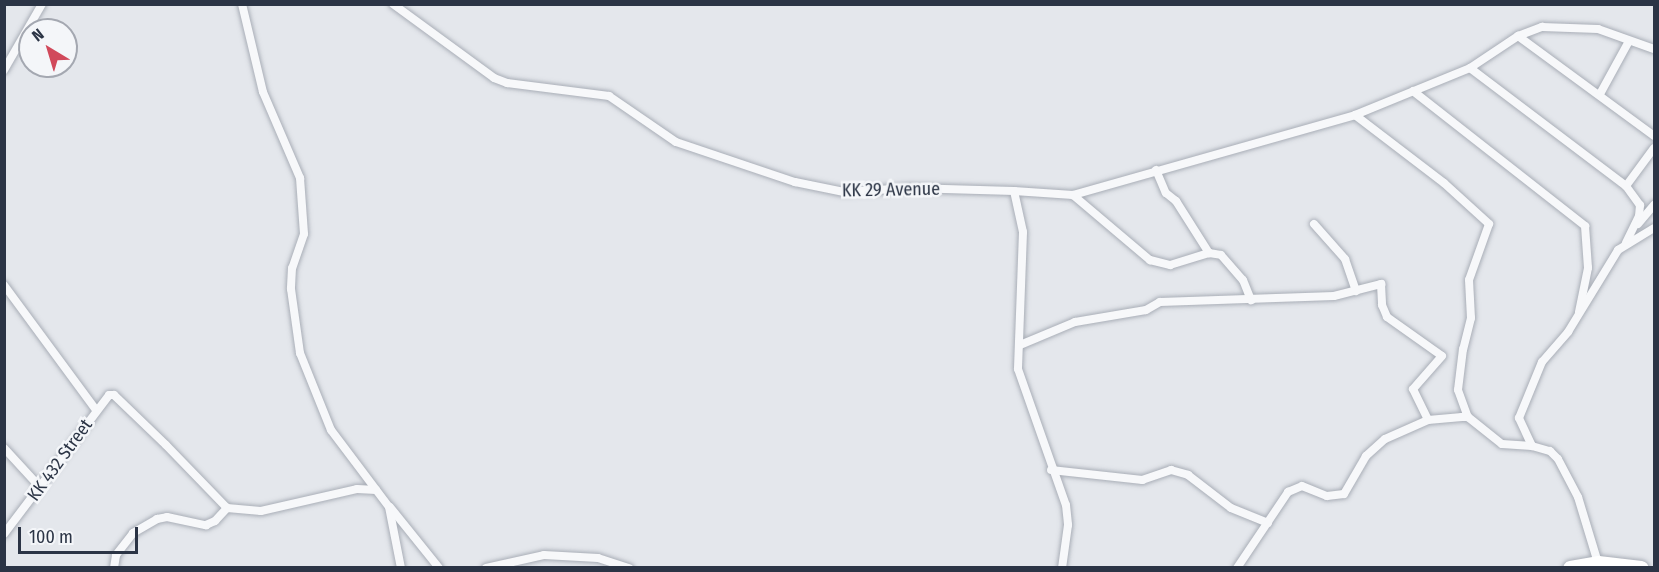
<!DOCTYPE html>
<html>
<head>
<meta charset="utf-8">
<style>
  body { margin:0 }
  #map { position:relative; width:1659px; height:572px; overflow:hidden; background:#e4e7ec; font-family:"Fira Sans Condensed",sans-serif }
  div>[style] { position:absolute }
  .roads { filter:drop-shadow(0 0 2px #a9aeb7) drop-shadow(0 0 2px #a9aeb7) }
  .street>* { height:8px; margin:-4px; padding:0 4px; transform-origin:4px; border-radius:4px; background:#f7f8fa }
  .highway>* { height:15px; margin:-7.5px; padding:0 7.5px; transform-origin:7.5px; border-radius:7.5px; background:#fff }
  span { translate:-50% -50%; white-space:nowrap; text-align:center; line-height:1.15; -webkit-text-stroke:5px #f4f6f9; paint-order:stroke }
  .street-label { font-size:18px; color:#2b3445 }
  .frame { position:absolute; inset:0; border:6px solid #2b3445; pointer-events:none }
  .north { position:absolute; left:18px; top:18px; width:60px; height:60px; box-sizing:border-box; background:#f4f6f9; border:2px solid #a4a8b1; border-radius:50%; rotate:322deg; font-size:16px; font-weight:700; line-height:24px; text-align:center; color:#2b3445 }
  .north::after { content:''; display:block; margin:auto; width:21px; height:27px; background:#d1495b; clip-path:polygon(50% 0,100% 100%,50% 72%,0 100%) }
  .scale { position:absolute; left:18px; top:527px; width:120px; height:27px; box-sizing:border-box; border:3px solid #2b3445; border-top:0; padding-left:8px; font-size:18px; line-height:21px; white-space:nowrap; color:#2b3445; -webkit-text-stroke:4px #f4f6f9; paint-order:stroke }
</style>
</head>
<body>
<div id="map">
  <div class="roads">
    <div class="street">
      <div style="left:242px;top:4px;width:90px;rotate:76.6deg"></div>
      <div style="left:263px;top:92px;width:94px;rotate:66.7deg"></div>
      <div style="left:300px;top:178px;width:56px;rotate:85.9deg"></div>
      <div style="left:304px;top:234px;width:36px;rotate:109deg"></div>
      <div style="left:292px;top:268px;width:21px;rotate:93deg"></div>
      <div style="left:291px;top:289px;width:65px;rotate:82deg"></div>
      <div style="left:300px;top:353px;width:83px;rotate:68.1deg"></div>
      <div style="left:331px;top:430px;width:96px;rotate:53deg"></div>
      <div style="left:389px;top:507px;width:62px;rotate:78.9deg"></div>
      <div style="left:393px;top:4px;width:125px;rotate:36.2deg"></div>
      <div style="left:494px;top:78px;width:14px;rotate:21deg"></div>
      <div style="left:507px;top:83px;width:103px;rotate:7.3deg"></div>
      <div style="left:609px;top:96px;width:81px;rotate:34.5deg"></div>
      <div style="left:676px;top:142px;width:126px;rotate:18.6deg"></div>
      <div style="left:795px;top:182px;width:50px;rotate:11.5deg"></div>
      <div style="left:844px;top:192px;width:66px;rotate:-3.5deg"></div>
      <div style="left:910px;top:188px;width:104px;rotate:1.7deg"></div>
      <div style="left:1014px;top:191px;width:42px;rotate:77.6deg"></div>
      <div style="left:1023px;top:232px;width:137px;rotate:92.1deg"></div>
      <div style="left:1018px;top:369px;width:144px;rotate:70.6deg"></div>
      <div style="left:1066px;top:505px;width:20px;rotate:84deg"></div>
      <div style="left:1068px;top:525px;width:43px;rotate:97.9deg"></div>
      <div style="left:1518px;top:36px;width:169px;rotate:36.3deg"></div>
      <div style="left:1470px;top:68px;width:196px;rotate:37.1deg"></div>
      <div style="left:1626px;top:186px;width:24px;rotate:54deg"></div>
      <div style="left:1640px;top:205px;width:11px;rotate:95deg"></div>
      <div style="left:1639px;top:216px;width:30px;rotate:116deg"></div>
      <div style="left:4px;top:70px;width:76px;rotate:-60.1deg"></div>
      <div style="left:1413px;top:91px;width:219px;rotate:38.1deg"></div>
      <div style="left:1585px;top:226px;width:42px;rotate:85.9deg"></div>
      <div style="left:1588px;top:268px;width:45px;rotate:101.6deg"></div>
      <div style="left:1600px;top:94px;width:60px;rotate:-61.3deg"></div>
      <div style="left:1355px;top:115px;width:112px;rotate:37.4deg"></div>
      <div style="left:1444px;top:183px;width:61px;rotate:42.3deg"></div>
      <div style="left:1489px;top:224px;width:59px;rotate:109.7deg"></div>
      <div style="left:1469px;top:280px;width:38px;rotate:87deg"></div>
      <div style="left:1471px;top:318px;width:32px;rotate:104deg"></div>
      <div style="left:1463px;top:349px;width:41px;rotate:97deg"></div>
      <div style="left:1458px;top:390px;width:29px;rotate:70deg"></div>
      <div style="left:1156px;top:170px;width:25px;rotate:67deg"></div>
      <div style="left:1166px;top:193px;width:13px;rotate:39deg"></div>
      <div style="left:1176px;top:201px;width:62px;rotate:57.6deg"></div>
      <div style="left:1626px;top:186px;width:47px;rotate:-53.6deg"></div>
      <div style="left:1014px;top:191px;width:59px;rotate:3.9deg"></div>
      <div style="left:1073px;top:195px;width:293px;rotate:-15.8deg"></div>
      <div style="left:1355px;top:115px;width:124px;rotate:-22.2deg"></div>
      <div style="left:1470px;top:68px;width:58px;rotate:-33.7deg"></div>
      <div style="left:1518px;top:36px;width:26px;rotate:-21deg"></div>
      <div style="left:1542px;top:27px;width:56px;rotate:2deg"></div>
      <div style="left:1598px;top:29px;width:59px;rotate:19.7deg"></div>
      <div style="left:1073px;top:195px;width:101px;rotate:40.2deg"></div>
      <div style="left:1150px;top:260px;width:21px;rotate:14deg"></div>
      <div style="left:1170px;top:265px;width:41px;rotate:-17.1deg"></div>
      <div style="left:1209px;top:253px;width:12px;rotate:9deg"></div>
      <div style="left:1221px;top:255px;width:33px;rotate:49deg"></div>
      <div style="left:1243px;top:280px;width:22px;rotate:68deg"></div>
      <div style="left:1314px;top:224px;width:47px;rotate:48.5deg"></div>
      <div style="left:1345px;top:259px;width:34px;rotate:71deg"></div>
      <div style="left:1638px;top:224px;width:25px;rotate:-50deg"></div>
      <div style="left:4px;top:285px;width:155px;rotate:53.6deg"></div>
      <div style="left:1020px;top:345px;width:60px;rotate:-22.7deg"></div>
      <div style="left:1075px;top:322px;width:72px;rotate:-9.6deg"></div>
      <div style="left:1146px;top:310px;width:16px;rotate:-30deg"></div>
      <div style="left:1160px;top:302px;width:174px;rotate:-2deg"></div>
      <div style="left:1334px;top:296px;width:49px;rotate:-14.3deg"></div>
      <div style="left:1381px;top:284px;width:21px;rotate:87deg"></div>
      <div style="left:1382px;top:305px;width:13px;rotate:67deg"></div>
      <div style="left:1387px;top:317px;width:67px;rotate:35.3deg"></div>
      <div style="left:1442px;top:356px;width:44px;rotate:131.3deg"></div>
      <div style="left:1413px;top:389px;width:34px;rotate:64deg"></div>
      <div style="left:1532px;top:446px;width:31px;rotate:-115deg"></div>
      <div style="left:1519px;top:418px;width:61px;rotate:-67.7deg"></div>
      <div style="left:1542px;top:362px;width:40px;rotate:-49deg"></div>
      <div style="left:1568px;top:332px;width:96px;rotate:-58.6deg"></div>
      <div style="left:1618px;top:250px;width:42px;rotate:-31.4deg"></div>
      <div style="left:4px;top:448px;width:52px;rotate:47.4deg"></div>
      <div style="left:1051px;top:470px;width:92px;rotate:6.3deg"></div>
      <div style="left:1142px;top:480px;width:31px;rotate:-19deg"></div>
      <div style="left:1171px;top:470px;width:18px;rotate:16deg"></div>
      <div style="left:1188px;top:475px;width:54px;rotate:37.5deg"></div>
      <div style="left:1231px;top:508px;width:40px;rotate:22deg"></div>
      <div style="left:390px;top:507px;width:78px;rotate:51.2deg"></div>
      <div style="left:4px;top:534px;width:174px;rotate:-52.9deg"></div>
      <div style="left:109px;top:395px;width:5px"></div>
      <div style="left:114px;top:395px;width:72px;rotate:43.9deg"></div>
      <div style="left:166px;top:445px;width:88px;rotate:45.9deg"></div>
      <div style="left:114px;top:568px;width:13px;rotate:-81deg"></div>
      <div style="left:116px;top:555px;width:28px;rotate:-52deg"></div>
      <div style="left:133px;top:533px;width:28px;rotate:-30deg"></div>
      <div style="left:157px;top:519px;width:10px;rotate:-11deg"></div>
      <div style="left:167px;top:517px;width:40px;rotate:12deg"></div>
      <div style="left:206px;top:525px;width:10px;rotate:-24deg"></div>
      <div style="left:215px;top:521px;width:18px;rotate:-47deg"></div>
      <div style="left:227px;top:508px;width:34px;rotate:5deg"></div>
      <div style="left:261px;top:511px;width:98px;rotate:-12.9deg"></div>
      <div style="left:357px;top:489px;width:19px;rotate:3deg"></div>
      <div style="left:486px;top:568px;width:59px;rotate:-12.6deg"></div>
      <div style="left:544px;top:555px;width:54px;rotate:3.2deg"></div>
      <div style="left:598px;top:558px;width:33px;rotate:18deg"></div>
      <div style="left:1237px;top:568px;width:92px;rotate:-56.1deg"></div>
      <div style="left:1288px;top:492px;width:15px;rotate:-23deg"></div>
      <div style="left:1302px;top:486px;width:27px;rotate:22deg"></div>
      <div style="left:1327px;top:496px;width:17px;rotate:-7deg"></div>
      <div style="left:1344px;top:494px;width:44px;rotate:-59.9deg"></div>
      <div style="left:1366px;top:456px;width:25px;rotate:-42deg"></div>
      <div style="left:1385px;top:439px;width:47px;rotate:-23.8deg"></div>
      <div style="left:1428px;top:420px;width:34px;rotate:-5deg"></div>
      <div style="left:1462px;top:417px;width:6px"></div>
      <div style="left:1468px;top:417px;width:43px;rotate:38.5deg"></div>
      <div style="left:1502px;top:444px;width:30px;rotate:4deg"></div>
      <div style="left:1532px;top:446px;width:19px;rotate:16deg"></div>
      <div style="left:1550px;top:451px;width:11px;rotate:45deg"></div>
      <div style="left:1558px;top:459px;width:43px;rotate:62.2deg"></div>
      <div style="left:1578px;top:497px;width:69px;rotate:73.1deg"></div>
    </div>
    <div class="highway">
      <div style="left:1570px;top:568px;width:28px;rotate:-10deg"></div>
      <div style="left:1598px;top:563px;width:43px;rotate:6.6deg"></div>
    </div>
  </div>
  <div class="street-label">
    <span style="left:891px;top:190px;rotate:-1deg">KK 29 Avenue</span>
    <span style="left:60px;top:460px;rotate:-54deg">KK 432 Street</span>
  </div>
  <div class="frame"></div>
  <div class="north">N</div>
  <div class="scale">100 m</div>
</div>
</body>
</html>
